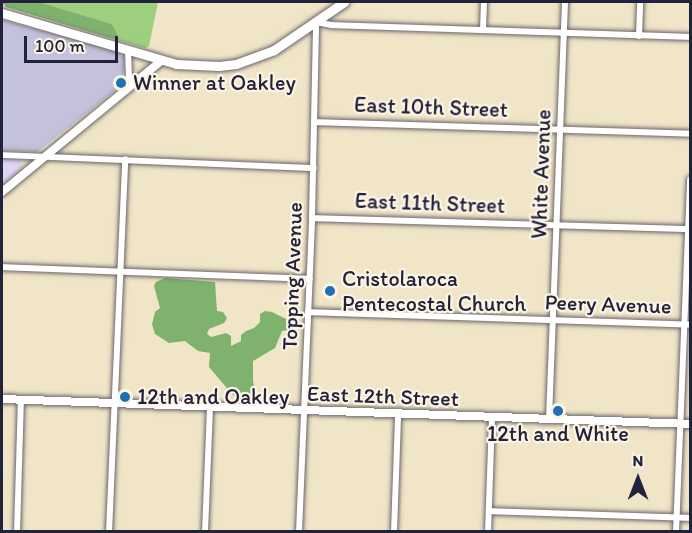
<!DOCTYPE html>
<html>
<head>
<meta charset="utf-8">
<style>
  body { margin:0 }
  #map { position:relative; width:692px; height:533px; overflow:hidden; background:#f0e5c7; font-family:Itim,sans-serif }
  div>[style] { position:absolute }
  .built>* { inset:0; background:#dfd5f5 }
  .industrial>* { inset:0; background:#c3c1db }
  .green>* { inset:0; background:#9ecf7e }
  .forest>* { inset:0; background:#7eb26d }
  .roads { filter:drop-shadow(0 0 2px #6a666c) drop-shadow(0 0 2px #6a666c) }
  .minor>* { height:6px; margin:-3px; padding:0 3px; transform-origin:3px; border-radius:3px; background:#fff }
  .tertiary>* { height:8px; margin:-4px; padding:0 4px; transform-origin:4px; border-radius:4px; background:#fff }
  .secondary>* { height:9px; margin:-4.5px; padding:0 4.5px; transform-origin:4.5px; border-radius:4.5px; background:#fff }
  .dots>* { width:16px; height:16px; translate:-50% -50%; box-sizing:border-box; border:3px solid #fcf5e5; border-radius:50% }
  span { translate:-50% -50%; white-space:nowrap; text-align:center; line-height:1.15; -webkit-text-stroke:4.5px #fcf5e5; paint-order:stroke }
  .poi-label { font-size:22px; color:#22223b }
  .left { translate:0 -50%; text-align:left }
  .street-label { font-size:22px; color:#22223b }
  .frame { position:absolute; inset:0; border:3px solid #22223b; pointer-events:none }
  .north { position:absolute; left:608px; top:449px; width:60px; height:60px; -webkit-text-stroke:4px #fcf5e5; paint-order:stroke; rotate:0deg; font-size:16px; font-weight:700; line-height:24px; text-align:center; color:#22223b }
  .north::after { content:''; display:block; margin:auto; width:21px; height:27px; background:#22223b; clip-path:polygon(50% 0,100% 100%,50% 72%,0 100%) }
  .scale { position:absolute; left:24px; top:36px; width:94px; height:27px; box-sizing:border-box; border:3px solid #22223b; border-top:0; padding-left:8px; font-size:18px; line-height:21px; white-space:nowrap; color:#22223b; -webkit-text-stroke:4px #fcf5e5; paint-order:stroke }
</style>
</head>
<body>
<div id="map">
  <div class="built">
    <div style="clip-path:polygon(2px 158px,18px 158px,22px 162px,20px 169px,2px 184px)"></div>
  </div>
  <div class="industrial">
    <div style="clip-path:polygon(2px 20px,115px 51px,125px 58px,122px 85px,37px 152px,2px 150px)"></div>
  </div>
  <div class="green">
    <div style="clip-path:polygon(39px 2px,158px 2px,149px 46px,145px 48px,117px 40px,118px 35px,112px 24px)"></div>
  </div>
  <div class="forest">
    <div style="clip-path:polygon(2px 2px,39px 2px,112px 24px,118px 35px,117px 40px,6px 7px)"></div>
    <div style="clip-path:polygon(165px 278px,215px 282px,217px 311px,223px 312px,227px 318px,224px 323px,209px 329px,207px 334px,211px 337px,226px 333px,231px 336px,231px 346px,241px 341px,241px 335px,246px 331px,254px 328px,260px 322px,260px 314px,265px 311px,272px 312px,288px 320px,290px 325px,288px 330px,282px 331px,275px 348px,253px 361px,253px 381px,256px 394px,253px 398px,238px 399px,232px 394px,209px 367px,210px 353px,198px 351px,185px 341px,169px 343px,155px 334px,152px 324px,155px 312px,160px 308px,154px 286px,156px 282px)"></div>
  </div>
  <div class="roads">
    <div class="minor">
      <div style="left:483px;top:30px;width:28px;rotate:-88deg"></div>
      <div style="left:639px;top:36px;width:34px;rotate:-88deg"></div>
      <div style="left:128px;top:50px;width:37px;rotate:88deg"></div>
      <div style="left:315px;top:122px;width:375px;rotate:1.8deg"></div>
      <div style="left:2px;top:155px;width:312px;rotate:2.4deg"></div>
      <div style="left:312px;top:218px;width:378px;rotate:1.7deg"></div>
      <div style="left:2px;top:267px;width:308px;rotate:2.2deg"></div>
      <div style="left:308px;top:312px;width:382px;rotate:1.9deg"></div>
      <div style="left:549px;top:419px;width:417px;rotate:-87.8deg"></div>
      <div style="left:489px;top:511px;width:201px;rotate:2deg"></div>
      <div style="left:17px;top:532px;width:132px;rotate:-88.3deg"></div>
      <div style="left:109px;top:532px;width:373px;rotate:-87.5deg"></div>
      <div style="left:205px;top:532px;width:125px;rotate:-87.7deg"></div>
      <div style="left:299px;top:532px;width:314px;rotate:-87.6deg"></div>
      <div style="left:312px;top:218px;width:196px;rotate:-88.8deg"></div>
      <div style="left:316px;top:22px;width:16px;rotate:11deg"></div>
      <div style="left:332px;top:25px;width:358px;rotate:1.9deg"></div>
      <div style="left:394px;top:532px;width:117px;rotate:-88deg"></div>
      <div style="left:488px;top:532px;width:114px;rotate:-88deg"></div>
      <div style="left:676px;top:532px;width:353px;rotate:-87.7deg"></div>
    </div>
    <div class="tertiary">
      <div style="left:2px;top:192px;width:207px;rotate:-39.5deg"></div>
      <div style="left:2px;top:399px;width:688px;rotate:2.08deg"></div>
    </div>
    <div class="secondary">
      <div style="left:2px;top:13px;width:181px;rotate:16.3deg"></div>
      <div style="left:176px;top:64px;width:43px;rotate:2.7deg"></div>
      <div style="left:219px;top:66px;width:17px;rotate:-7deg"></div>
      <div style="left:236px;top:64px;width:40px;rotate:-20.2deg"></div>
      <div style="left:274px;top:50px;width:85px;rotate:-34.4deg"></div>
    </div>
  </div>
  <div class="dots">
    <div style="left:121px;top:83px;background:#1f6fb2"></div>
    <div style="left:330px;top:291px;background:#1f6fb2"></div>
    <div style="left:125px;top:397px;background:#1f6fb2"></div>
    <div style="left:558px;top:411px;background:#1f6fb2"></div>
  </div>
  <div class="poi-label">
    <span class="left" style="left:133px;top:83px">Winner at Oakley</span>
    <span class="left" style="left:342px;top:291px">Cristolaroca<br>Pentecostal Church</span>
    <span class="left" style="left:137px;top:397px">12th and Oakley</span>
    <span style="left:558px;top:434px">12th and White</span>
  </div>
  <div class="street-label">
    <span style="left:431px;top:107px;rotate:2deg">East 10th Street</span>
    <span style="left:541px;top:174px;rotate:-88deg">White Avenue</span>
    <span style="left:430px;top:203px;rotate:2deg">East 11th Street</span>
    <span style="left:292px;top:276px;rotate:-88deg">Topping Avenue</span>
    <span style="left:608px;top:304px;rotate:2deg">Peery Avenue</span>
    <span style="left:383px;top:396px;rotate:2deg">East 12th Street</span>
  </div>
  <div class="frame"></div>
  <div class="north">N</div>
  <div class="scale">100 m</div>
</div>
</body>
</html>
